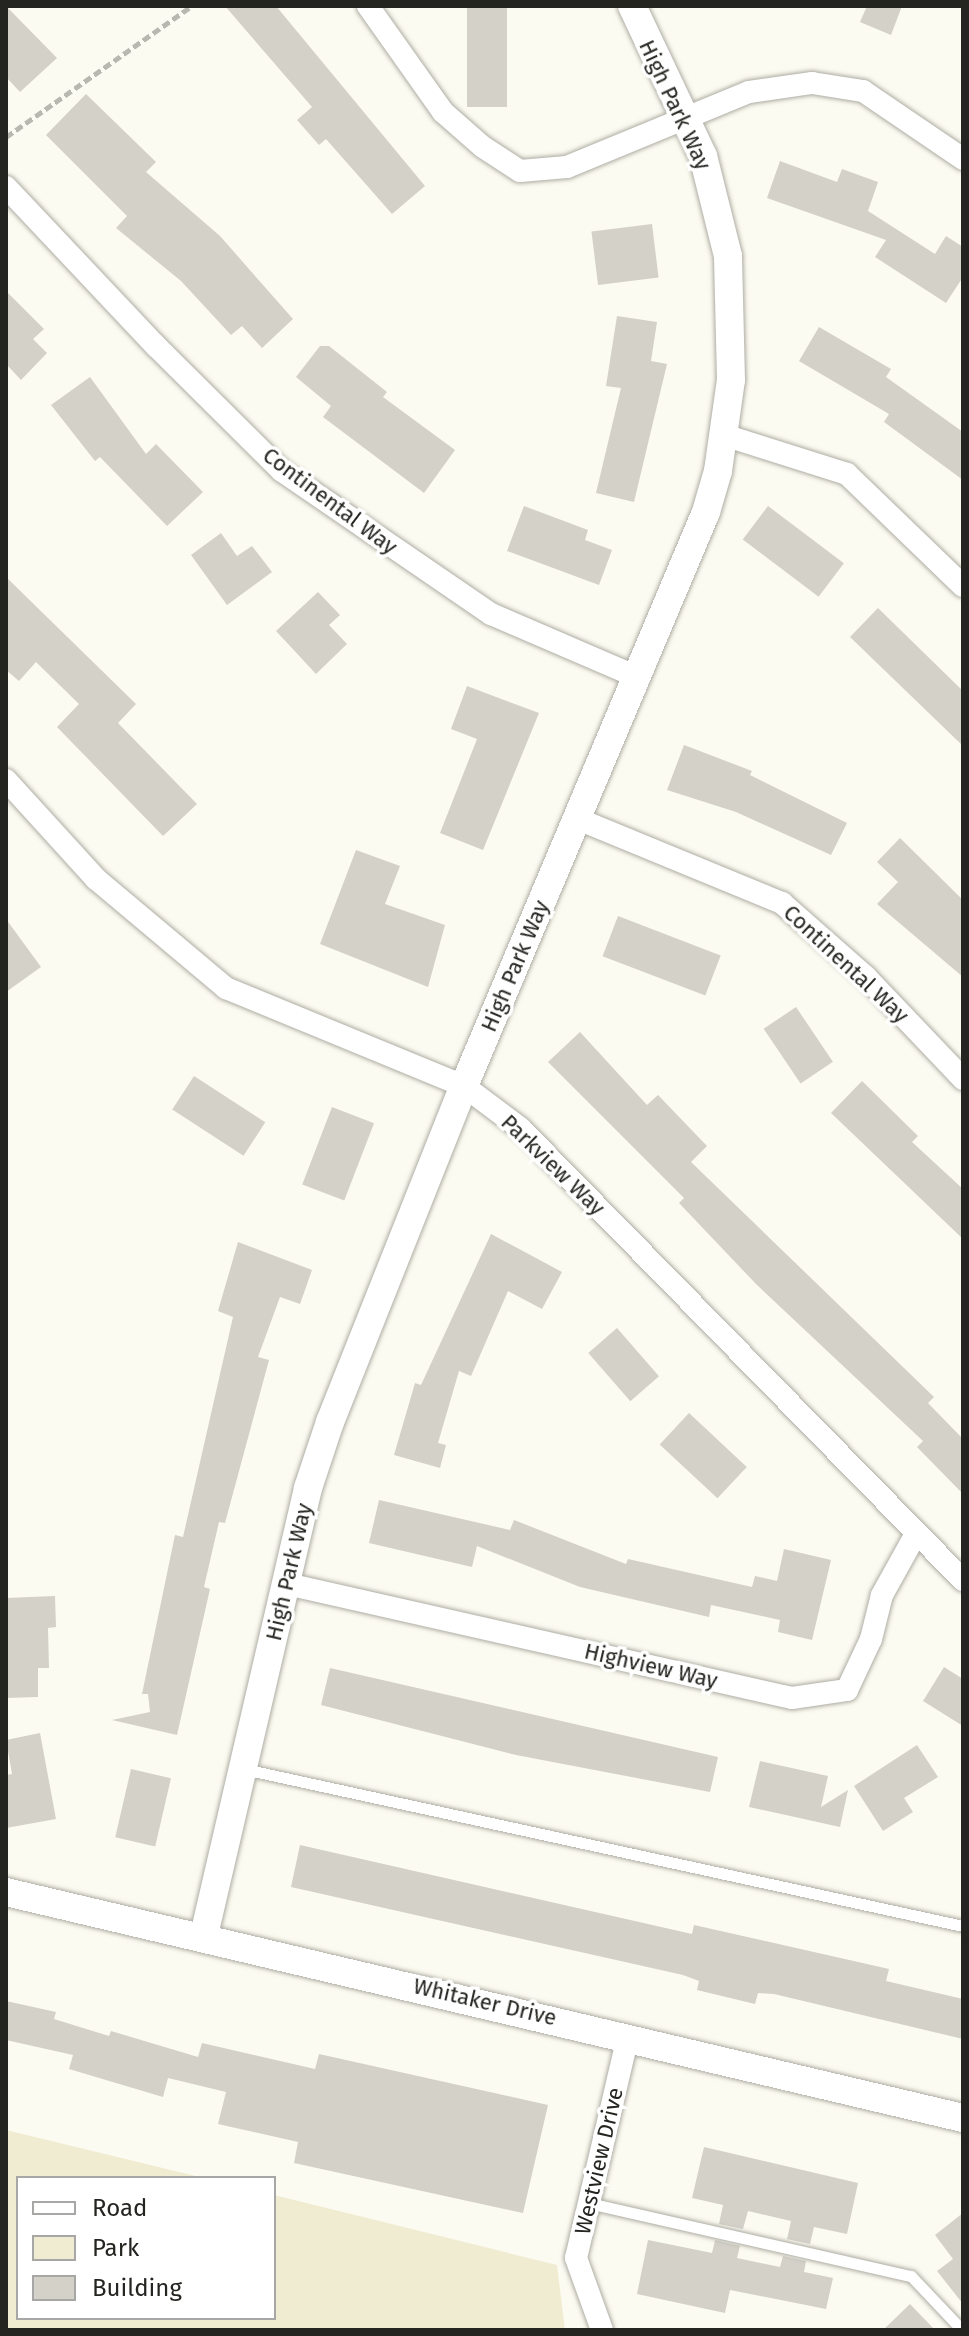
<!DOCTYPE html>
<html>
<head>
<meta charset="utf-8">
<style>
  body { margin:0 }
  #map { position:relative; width:969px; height:2336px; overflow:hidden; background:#fcfbf1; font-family:"Fira Sans",sans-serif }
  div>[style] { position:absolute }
  .green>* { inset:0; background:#f0ecd1 }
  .building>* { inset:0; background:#d3d1c8; transform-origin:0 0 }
  .path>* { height:5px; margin-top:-2.5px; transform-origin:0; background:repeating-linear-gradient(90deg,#b9b8b0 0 8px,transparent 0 12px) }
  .roads { filter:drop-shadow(0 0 2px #aeada4) drop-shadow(0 0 2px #aeada4) }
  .service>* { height:11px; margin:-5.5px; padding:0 5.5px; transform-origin:5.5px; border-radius:5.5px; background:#fff }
  .minor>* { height:22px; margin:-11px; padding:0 11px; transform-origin:11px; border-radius:11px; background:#fff }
  .tertiary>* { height:28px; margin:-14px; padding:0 14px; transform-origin:14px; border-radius:14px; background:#fff }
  span { translate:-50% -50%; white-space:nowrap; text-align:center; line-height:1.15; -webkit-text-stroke:7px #fff; paint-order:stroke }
  .street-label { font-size:22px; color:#242420 }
  .frame { position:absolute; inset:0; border:8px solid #242420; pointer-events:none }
  .legend { position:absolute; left:16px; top:2176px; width:260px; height:144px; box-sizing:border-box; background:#fff; border:2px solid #a7a7a6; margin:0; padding:10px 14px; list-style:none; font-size:24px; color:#242420 }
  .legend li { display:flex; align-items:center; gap:16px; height:40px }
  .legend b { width:40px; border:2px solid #a7a7a6 }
</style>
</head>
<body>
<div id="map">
  <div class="green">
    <div style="clip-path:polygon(6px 2130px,204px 2178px,18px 2178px,18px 2318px,274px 2318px,274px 2195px,557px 2265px,565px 2330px,6px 2330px)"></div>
  </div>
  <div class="building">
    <div style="clip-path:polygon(6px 6px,57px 58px,20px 92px,6px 77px)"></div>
    <div style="clip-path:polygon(225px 6px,276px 6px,425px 186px,392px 214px,326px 139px,319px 145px,297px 120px,312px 107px)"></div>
    <div style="left:467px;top:6px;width:40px;height:101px"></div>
    <div style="clip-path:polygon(867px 6px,902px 6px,891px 35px,860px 22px)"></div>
    <div style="clip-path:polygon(86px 94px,156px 162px,146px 172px,220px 236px,293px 319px,262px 348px,242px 326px,231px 335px,181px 281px,116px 228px,127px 216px,46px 135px)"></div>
    <div style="clip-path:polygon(780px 161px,837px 182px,842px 169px,878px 182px,868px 211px,935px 254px,946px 236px,963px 247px,963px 277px,946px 303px,875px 257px,886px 240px,767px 198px)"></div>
    <div style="left:652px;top:224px;width:54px;height:61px;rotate:83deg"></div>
    <div style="clip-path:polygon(6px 291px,44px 329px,33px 339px,47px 353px,21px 380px,6px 364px)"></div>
    <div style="clip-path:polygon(617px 316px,657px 322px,651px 361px,667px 364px,634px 502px,596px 493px,621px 388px,606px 386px)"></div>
    <div style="clip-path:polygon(819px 327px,891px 369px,886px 377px,963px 432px,963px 480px,884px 422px,889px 414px,799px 361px)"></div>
    <div style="clip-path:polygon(320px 346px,329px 346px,387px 392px,383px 397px,455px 450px,424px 493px,323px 417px,331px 406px,296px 377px)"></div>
    <div style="clip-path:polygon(90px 377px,146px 454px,156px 444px,203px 492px,167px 526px,100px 457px,95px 461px,51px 405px)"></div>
    <div style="clip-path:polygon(524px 506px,588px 530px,585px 540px,612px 550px,599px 585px,507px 551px)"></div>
    <div style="left:768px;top:506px;width:95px;height:42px;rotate:37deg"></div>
    <div style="clip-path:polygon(221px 533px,237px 556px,252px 546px,272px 572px,227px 605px,191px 555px)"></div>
    <div style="clip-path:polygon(6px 577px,136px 704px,118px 723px,197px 804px,163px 836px,57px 727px,79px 704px,36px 662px,19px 681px,6px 670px)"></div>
    <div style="clip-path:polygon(318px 592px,340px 615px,329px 625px,347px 644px,316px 674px,276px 631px)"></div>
    <div style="clip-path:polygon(878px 608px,963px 691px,963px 746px,850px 637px)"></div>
    <div style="clip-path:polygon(467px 686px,539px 713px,483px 850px,440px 833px,477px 739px,451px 729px)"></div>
    <div style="clip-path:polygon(684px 745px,752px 771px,750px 775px,847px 823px,831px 855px,736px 812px,667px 790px)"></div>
    <div style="clip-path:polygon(900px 838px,963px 900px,963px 977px,877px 904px,898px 882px,877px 862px)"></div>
    <div style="clip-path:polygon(356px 850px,400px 866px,385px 904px,445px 925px,428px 987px,320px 944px)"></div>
    <div style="left:618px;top:916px;width:110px;height:43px;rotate:21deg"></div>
    <div style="clip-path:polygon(6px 919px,41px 967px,6px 992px)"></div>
    <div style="left:796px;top:1007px;width:66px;height:39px;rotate:56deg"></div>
    <div style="clip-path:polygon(580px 1032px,647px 1105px,658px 1095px,707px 1146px,691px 1162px,934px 1397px,928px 1403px,963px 1439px,963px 1494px,917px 1447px,923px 1441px,756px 1284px,679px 1203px,684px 1198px,548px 1062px)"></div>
    <div style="left:194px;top:1076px;width:85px;height:40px;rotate:33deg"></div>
    <div style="clip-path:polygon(862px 1081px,918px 1136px,912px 1142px,963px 1189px,963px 1239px,831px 1113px)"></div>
    <div style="left:332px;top:1107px;width:45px;height:83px;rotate:21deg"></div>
    <div style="clip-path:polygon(491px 1234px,562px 1272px,542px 1309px,508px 1291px,471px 1376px,459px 1371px,438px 1443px,446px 1445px,440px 1468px,394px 1455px,415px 1383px,421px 1385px)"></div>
    <div style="clip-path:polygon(238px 1242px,312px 1270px,300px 1304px,280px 1297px,258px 1357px,269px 1360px,225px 1523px,219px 1522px,204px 1587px,210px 1589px,177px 1735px,112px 1720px,150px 1712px,148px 1694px,142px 1694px,175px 1535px,183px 1537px,233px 1317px,218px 1311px)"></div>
    <div style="left:617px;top:1328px;width:64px;height:38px;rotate:49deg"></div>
    <div style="left:689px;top:1413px;width:79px;height:43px;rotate:43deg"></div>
    <div style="clip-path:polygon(379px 1500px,510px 1530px,514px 1520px,626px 1564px,628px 1559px,752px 1587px,755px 1576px,777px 1581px,784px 1549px,831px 1560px,812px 1640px,778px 1632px,780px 1620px,711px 1605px,709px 1617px,580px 1587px,477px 1546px,472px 1567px,369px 1543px)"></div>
    <div style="clip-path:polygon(55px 1596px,56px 1627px,48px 1628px,49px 1668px,38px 1668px,38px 1697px,6px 1698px,6px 1598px)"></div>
    <div style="clip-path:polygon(944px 1667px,963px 1679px,963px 1726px,923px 1701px)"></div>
    <div style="clip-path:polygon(330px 1668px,718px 1757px,710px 1792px,516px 1755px,321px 1705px)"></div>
    <div style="clip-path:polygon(40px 1733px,56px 1819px,6px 1828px,6px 1775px,12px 1774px,6px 1740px)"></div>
    <div style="clip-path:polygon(917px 1745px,938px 1777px,904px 1798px,913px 1812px,883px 1831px,854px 1786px)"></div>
    <div style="clip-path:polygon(760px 1761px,828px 1776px,821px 1807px,848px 1790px,840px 1827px,749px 1807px)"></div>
    <div style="left:131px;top:1769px;width:41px;height:70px;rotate:13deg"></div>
    <div style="clip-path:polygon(300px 1845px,692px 1934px,694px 1925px,889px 1969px,886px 1981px,963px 1999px,963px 2039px,774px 1994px,758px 1993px,755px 2004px,697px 1990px,699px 1981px,683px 1975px,291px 1887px)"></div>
    <div style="clip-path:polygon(6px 2001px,56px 2012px,54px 2019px,109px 2036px,111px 2031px,198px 2057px,202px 2043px,315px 2069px,319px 2054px,548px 2105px,523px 2213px,294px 2163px,298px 2142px,218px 2124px,226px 2092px,168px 2078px,163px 2097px,69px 2069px,73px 2055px,6px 2040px)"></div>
    <div style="clip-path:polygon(704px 2147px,858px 2183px,847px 2234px,814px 2227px,810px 2244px,787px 2239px,791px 2221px,748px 2211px,743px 2229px,719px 2224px,723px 2205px,692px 2198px)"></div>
    <div style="clip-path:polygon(963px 2213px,963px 2304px,937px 2271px,953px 2259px,935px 2235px)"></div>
    <div style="clip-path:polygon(648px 2240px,712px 2253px,715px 2240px,740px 2246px,737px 2258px,780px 2267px,783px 2256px,806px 2261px,804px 2272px,833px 2278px,826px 2309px,730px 2290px,725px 2313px,637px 2294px)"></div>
    <div style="clip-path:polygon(910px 2304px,935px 2330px,883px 2330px)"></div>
  </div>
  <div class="path">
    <div style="left:6px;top:137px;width:228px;rotate:-35.2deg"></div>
  </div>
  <div class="roads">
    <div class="service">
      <div style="left:244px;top:1769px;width:736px;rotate:12.32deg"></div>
      <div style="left:589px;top:2203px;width:330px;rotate:12.8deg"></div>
      <div style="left:911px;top:2276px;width:74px;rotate:46.6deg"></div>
    </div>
    <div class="minor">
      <div style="left:368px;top:6px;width:130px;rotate:54.7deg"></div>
      <div style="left:443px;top:112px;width:53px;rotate:41.2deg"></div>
      <div style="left:483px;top:147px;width:44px;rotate:33deg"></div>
      <div style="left:520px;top:171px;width:47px;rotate:-4.9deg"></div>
      <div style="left:567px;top:167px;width:197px;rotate:-22.4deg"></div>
      <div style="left:749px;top:92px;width:64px;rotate:-8.1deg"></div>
      <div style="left:812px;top:83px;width:52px;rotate:8.9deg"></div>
      <div style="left:863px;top:91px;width:121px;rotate:34.2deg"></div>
      <div style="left:6px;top:187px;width:219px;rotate:46.7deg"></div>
      <div style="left:156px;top:346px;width:177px;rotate:44.8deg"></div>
      <div style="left:282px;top:471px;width:253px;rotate:34.4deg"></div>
      <div style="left:491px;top:614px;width:159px;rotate:23.3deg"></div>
      <div style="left:724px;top:435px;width:129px;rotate:17.6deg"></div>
      <div style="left:847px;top:474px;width:161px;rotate:44deg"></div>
      <div style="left:6px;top:780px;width:134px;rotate:47.7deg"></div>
      <div style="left:96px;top:879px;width:170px;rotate:40deg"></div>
      <div style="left:226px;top:988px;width:257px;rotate:22.4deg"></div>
      <div style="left:464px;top:1086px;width:70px;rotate:36.9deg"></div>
      <div style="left:520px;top:1128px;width:633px;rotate:45.58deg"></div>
      <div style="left:578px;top:819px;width:221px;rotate:22.4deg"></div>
      <div style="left:782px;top:903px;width:112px;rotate:41.4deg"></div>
      <div style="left:866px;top:977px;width:141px;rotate:46.4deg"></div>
      <div style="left:287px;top:1584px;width:518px;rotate:12.72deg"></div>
      <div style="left:792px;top:1698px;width:56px;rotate:-8.3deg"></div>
      <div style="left:847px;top:1690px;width:56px;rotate:-64.8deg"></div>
      <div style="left:871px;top:1639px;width:45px;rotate:-76deg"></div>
      <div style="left:882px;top:1595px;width:70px;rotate:-60.9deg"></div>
      <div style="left:602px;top:2330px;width:77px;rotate:-109.9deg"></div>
      <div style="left:576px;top:2258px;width:228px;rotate:-76.8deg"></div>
    </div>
    <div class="tertiary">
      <div style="left:6px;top:1892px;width:983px;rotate:13.29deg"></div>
      <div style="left:204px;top:1935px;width:459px;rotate:-76.9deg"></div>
      <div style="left:308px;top:1488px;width:70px;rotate:-71.6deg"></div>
      <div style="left:330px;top:1422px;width:362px;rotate:-68.3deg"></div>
      <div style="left:464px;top:1086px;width:623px;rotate:-67.14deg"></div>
      <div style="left:706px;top:512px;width:43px;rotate:-73.7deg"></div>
      <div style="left:718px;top:471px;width:92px;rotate:-81.9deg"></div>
      <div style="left:731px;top:380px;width:124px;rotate:-91.4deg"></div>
      <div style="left:728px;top:256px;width:103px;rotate:-104deg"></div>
      <div style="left:703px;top:156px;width:166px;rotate:-115.3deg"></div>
    </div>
  </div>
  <div class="street-label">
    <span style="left:675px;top:105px;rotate:65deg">High Park Way</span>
    <span style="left:330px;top:501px;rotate:37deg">Continental Way</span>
    <span style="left:846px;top:964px;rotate:43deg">Continental Way</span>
    <span style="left:515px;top:966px;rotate:-67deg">High Park Way</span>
    <span style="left:553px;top:1165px;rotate:44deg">Parkview Way</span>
    <span style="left:289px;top:1572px;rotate:-77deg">High Park Way</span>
    <span style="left:651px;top:1666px;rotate:13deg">Highview Way</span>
    <span style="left:485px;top:2002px;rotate:13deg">Whitaker Drive</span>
    <span style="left:599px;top:2161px;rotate:-77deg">Westview Drive</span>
  </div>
  <div class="frame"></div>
  <ul class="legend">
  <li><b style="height:10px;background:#fff"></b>Road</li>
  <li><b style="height:22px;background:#f0ecd1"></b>Park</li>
  <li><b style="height:22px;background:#d3d1c8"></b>Building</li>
  </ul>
</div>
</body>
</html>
